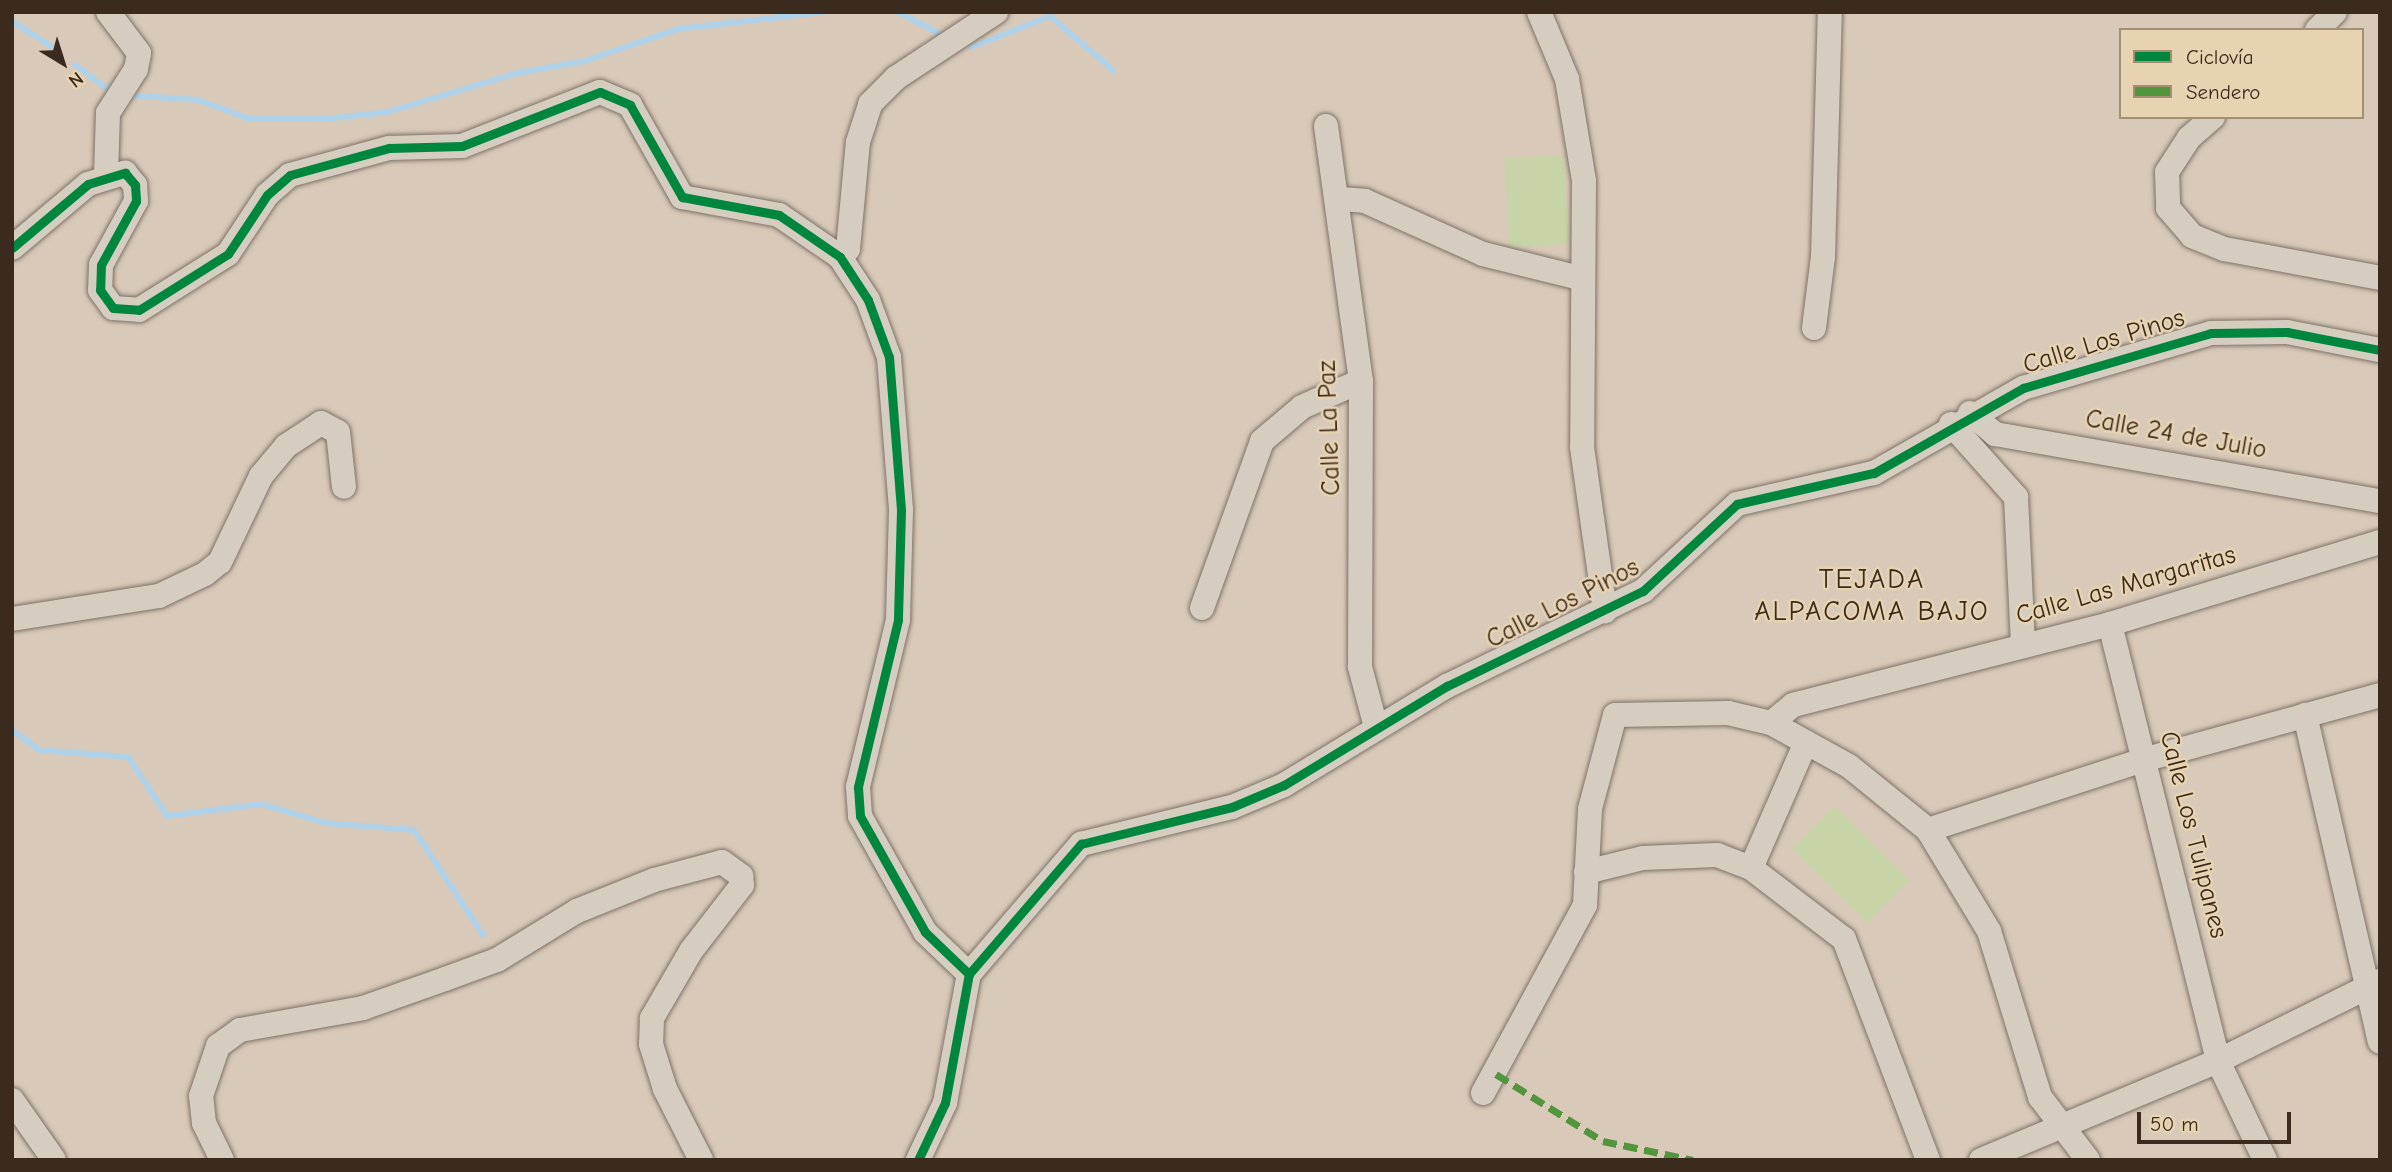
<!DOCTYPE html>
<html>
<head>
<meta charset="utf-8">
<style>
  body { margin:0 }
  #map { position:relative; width:2392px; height:1172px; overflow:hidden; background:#d9c9b8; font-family:"Comic Neue",sans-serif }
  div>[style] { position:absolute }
  .green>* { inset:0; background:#c6d4a7; transform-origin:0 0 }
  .stream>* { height:6px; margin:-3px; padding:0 3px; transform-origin:3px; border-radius:3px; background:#b0d2e9 }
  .roads { filter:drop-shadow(0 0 2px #7d7368) drop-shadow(0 0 2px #7d7368) }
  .minor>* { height:24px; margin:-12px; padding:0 12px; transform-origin:12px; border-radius:12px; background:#d6cdc1 }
  .quiet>* { height:7px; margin-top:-3.5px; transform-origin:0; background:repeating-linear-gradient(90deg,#51953d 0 14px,transparent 0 21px) }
  .cycleway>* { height:9px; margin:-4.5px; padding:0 4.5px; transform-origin:4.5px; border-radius:4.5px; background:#00873e }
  span { translate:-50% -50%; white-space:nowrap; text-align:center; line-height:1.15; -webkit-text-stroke:5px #e7d3b1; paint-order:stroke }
  .street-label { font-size:26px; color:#3b2a1e }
  .neighbourhood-label { font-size:28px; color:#3b2a1e; letter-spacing:2px }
  .frame { position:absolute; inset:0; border:14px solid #3b2a1e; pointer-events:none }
  .legend { position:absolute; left:2119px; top:28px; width:245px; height:91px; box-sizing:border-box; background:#e7d3b1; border:2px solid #a28f76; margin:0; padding:9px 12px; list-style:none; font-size:21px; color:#3b2a1e }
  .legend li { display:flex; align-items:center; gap:14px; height:35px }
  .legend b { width:35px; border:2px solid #a28f76 }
  .north { position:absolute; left:28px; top:28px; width:70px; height:70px; -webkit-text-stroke:5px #e7d3b1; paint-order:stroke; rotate:142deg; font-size:19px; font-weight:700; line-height:28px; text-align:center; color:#3b2a1e }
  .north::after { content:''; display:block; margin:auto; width:24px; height:32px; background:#3b2a1e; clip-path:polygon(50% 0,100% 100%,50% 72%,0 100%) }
  .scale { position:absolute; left:2137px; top:1112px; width:154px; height:32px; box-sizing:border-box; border:4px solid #3b2a1e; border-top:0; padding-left:9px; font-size:21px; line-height:24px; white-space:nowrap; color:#3b2a1e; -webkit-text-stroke:5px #e7d3b1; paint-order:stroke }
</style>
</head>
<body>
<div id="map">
  <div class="green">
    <div style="left:1564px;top:155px;width:89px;height:59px;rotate:87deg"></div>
    <div style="left:1835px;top:806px;width:105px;height:60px;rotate:45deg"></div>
  </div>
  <div class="stream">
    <div style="left:898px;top:12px;width:56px;rotate:27.5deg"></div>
    <div style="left:12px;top:21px;width:50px;rotate:32.7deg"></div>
    <div style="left:972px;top:47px;width:84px;rotate:-21.7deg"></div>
    <div style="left:1050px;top:16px;width:83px;rotate:40.6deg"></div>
    <div style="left:75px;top:65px;width:49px;rotate:36.6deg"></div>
    <div style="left:128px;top:95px;width:71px;rotate:4deg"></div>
    <div style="left:199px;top:100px;width:51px;rotate:20.6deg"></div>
    <div style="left:247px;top:118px;width:78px;rotate:0.7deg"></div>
    <div style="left:325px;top:119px;width:63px;rotate:-6.3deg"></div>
    <div style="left:388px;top:112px;width:135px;rotate:-16.8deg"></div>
    <div style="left:517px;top:73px;width:69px;rotate:-10deg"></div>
    <div style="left:585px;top:61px;width:98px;rotate:-19deg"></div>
    <div style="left:678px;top:29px;width:146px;rotate:-6.7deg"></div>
    <div style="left:12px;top:730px;width:34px;rotate:36deg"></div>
    <div style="left:40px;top:750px;width:88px;rotate:4.5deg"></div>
    <div style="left:128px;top:757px;width:71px;rotate:56.5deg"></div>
    <div style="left:167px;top:816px;width:96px;rotate:-7.2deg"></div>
    <div style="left:262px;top:804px;width:67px;rotate:16.5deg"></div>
    <div style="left:326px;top:823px;width:88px;rotate:4.5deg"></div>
    <div style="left:414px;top:830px;width:126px;rotate:56.7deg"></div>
  </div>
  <div class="roads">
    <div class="minor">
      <div style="left:1539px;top:12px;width:73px;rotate:67.3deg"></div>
      <div style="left:1567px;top:79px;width:103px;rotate:80.5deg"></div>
      <div style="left:1584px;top:181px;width:266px;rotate:90.4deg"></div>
      <div style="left:1582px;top:447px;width:166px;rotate:82deg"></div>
      <div style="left:2317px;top:30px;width:25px;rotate:-45deg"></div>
      <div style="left:2213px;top:117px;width:32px;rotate:139deg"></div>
      <div style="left:2189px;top:138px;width:40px;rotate:122.9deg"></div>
      <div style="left:2167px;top:172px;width:36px;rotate:88deg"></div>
      <div style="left:2168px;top:208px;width:37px;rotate:49deg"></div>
      <div style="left:2192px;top:236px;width:35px;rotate:22deg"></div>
      <div style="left:2224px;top:249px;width:159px;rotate:10.5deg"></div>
      <div style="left:1326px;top:126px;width:257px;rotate:82.2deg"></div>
      <div style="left:1361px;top:381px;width:286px;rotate:90.2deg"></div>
      <div style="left:1360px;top:667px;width:62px;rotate:75.1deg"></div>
      <div style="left:106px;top:176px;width:63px;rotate:-88.2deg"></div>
      <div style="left:108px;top:113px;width:52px;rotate:-57.5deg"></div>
      <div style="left:136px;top:69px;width:16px;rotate:-79deg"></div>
      <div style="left:139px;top:53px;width:51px;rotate:-127.1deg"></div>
      <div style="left:1339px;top:199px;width:26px;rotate:4deg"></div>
      <div style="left:1365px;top:201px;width:129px;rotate:24.2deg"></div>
      <div style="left:1483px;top:254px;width:99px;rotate:14deg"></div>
      <div style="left:12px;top:248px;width:99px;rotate:-40.1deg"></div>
      <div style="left:88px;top:184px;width:39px;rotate:-17deg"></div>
      <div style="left:125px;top:173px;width:16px;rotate:50deg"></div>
      <div style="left:135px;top:185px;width:16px;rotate:86deg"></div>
      <div style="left:136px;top:201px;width:73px;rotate:118.7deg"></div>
      <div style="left:101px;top:265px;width:25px;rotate:92deg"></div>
      <div style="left:100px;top:290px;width:22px;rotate:54deg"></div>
      <div style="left:113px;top:308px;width:26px;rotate:4deg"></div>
      <div style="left:139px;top:310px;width:105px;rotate:-32.2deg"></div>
      <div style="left:228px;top:254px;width:71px;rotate:-56.5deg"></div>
      <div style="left:267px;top:195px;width:30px;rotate:-41deg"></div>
      <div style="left:290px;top:175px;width:103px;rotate:-15.3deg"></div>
      <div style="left:389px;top:148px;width:73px;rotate:-1.6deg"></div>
      <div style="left:462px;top:146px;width:148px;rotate:-21.4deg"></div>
      <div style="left:600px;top:92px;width:33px;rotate:23deg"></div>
      <div style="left:630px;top:105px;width:106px;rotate:60.5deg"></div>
      <div style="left:682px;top:197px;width:99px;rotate:10.5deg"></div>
      <div style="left:779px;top:215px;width:74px;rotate:34.5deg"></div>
      <div style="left:840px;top:257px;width:51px;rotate:56.9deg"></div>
      <div style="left:868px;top:300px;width:61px;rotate:69.8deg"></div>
      <div style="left:889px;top:357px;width:153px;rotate:85.5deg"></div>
      <div style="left:901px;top:510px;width:110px;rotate:91.6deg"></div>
      <div style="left:898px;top:620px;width:172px;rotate:103.5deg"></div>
      <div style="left:858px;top:787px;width:29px;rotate:86deg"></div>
      <div style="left:860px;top:816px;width:133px;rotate:60.7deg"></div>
      <div style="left:925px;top:932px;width:61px;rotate:43.7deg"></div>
      <div style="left:840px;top:257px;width:11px;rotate:-45deg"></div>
      <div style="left:848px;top:249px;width:107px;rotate:-84.7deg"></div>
      <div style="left:858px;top:142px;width:40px;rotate:-72deg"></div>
      <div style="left:870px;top:104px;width:37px;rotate:-45deg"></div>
      <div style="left:896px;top:78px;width:120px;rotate:-33.4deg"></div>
      <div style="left:1814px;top:328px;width:72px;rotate:-82.8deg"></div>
      <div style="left:1823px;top:257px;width:245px;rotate:-88.4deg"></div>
      <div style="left:1970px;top:413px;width:33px;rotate:40deg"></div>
      <div style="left:1995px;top:434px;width:391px;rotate:9.9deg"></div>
      <div style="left:1951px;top:424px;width:98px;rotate:48.3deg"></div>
      <div style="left:2016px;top:497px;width:149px;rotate:87.3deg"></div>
      <div style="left:1202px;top:608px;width:177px;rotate:-70.2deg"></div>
      <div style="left:1262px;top:441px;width:52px;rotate:-40.4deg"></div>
      <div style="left:1302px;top:407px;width:64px;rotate:-23.8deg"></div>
      <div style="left:12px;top:619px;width:149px;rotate:-8.9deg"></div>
      <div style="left:159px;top:596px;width:51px;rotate:-25.6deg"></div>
      <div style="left:205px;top:574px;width:19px;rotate:-39deg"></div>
      <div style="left:220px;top:562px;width:95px;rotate:-64.5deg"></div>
      <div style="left:261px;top:476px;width:39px;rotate:-50deg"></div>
      <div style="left:286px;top:446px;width:42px;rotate:-33.3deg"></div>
      <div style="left:321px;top:423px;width:19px;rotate:28deg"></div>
      <div style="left:338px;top:432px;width:55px;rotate:83.8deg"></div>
      <div style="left:2110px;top:624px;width:450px;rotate:76.1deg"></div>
      <div style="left:2218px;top:1061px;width:110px;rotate:64.6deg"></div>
      <div style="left:2305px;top:715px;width:335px;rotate:77.1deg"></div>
      <div style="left:1771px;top:723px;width:28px;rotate:-39deg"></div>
      <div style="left:1793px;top:705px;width:327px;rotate:-14.3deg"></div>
      <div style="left:2110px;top:624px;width:282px;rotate:-16.9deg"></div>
      <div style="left:1928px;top:830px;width:226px;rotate:-18deg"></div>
      <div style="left:2143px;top:760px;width:246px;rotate:-15.3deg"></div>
      <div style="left:1751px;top:868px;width:137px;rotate:-66.4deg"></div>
      <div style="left:1586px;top:872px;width:59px;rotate:-13.8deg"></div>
      <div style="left:1643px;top:858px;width:74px;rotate:-2.3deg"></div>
      <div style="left:1717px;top:855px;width:36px;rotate:21deg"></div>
      <div style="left:1751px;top:868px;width:117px;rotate:37.4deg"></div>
      <div style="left:1844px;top:939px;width:236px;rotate:69.2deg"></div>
      <div style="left:1483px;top:1093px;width:214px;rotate:-61.5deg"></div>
      <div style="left:1585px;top:905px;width:96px;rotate:-87deg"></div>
      <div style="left:1590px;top:809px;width:97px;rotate:-75.1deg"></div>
      <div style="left:1615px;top:715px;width:113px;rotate:-1deg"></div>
      <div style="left:1728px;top:713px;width:44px;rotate:13.1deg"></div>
      <div style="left:1771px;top:723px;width:89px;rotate:28.9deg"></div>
      <div style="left:1849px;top:766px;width:102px;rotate:39deg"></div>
      <div style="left:1928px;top:830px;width:118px;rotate:58.9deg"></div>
      <div style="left:1989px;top:931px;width:174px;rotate:72.9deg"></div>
      <div style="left:2040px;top:1097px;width:79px;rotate:52.7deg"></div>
      <div style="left:12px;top:1100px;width:73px;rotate:55deg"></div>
      <div style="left:222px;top:1160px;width:41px;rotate:-115.9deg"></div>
      <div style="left:204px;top:1123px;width:27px;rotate:-96deg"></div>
      <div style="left:201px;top:1096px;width:53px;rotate:-71.2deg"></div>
      <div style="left:218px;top:1046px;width:27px;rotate:-36deg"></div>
      <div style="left:240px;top:1030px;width:125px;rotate:-10.1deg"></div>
      <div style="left:363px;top:1008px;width:87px;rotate:-19.5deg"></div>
      <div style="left:445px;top:979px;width:55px;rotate:-20.1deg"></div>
      <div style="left:497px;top:960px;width:94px;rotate:-31.5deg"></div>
      <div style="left:577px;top:911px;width:83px;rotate:-21.9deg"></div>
      <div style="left:654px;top:880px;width:70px;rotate:-14.8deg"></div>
      <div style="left:722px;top:862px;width:24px;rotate:36deg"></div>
      <div style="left:741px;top:876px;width:9px;rotate:84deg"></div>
      <div style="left:742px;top:885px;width:83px;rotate:127.7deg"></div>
      <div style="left:691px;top:951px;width:78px;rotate:120.2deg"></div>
      <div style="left:652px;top:1018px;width:26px;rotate:92deg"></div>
      <div style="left:651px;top:1044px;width:47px;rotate:72.7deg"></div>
      <div style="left:665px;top:1089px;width:80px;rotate:63.1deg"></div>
      <div style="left:918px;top:1160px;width:63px;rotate:-64.7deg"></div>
      <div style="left:945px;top:1103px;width:131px;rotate:-79.5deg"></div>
      <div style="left:969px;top:974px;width:172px;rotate:-49.3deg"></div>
      <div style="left:1081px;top:844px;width:155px;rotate:-13.8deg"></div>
      <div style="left:1232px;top:807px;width:56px;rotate:-22.9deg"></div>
      <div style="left:1284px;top:785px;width:191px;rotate:-31.3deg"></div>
      <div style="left:1447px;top:686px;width:218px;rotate:-25.9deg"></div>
      <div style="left:1643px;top:591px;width:128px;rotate:-42.8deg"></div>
      <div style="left:1737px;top:504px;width:140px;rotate:-12.8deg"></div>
      <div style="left:1874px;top:473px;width:172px;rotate:-29.7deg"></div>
      <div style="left:2023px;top:388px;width:196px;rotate:-16.3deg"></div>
      <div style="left:2211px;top:333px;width:76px;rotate:-0.8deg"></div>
      <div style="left:2287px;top:332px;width:95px;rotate:11deg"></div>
      <div style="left:1981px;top:1160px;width:257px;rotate:-22.7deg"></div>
      <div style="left:2218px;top:1061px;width:181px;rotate:-26.3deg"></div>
    </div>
  </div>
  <div class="quiet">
    <div style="left:1496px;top:1074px;width:126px;rotate:32.1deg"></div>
    <div style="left:1603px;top:1141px;width:92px;rotate:11.9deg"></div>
  </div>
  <div class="cycleway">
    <div style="left:12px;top:248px;width:99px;rotate:-40.1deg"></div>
    <div style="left:88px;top:184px;width:39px;rotate:-17deg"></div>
    <div style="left:125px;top:173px;width:16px;rotate:50deg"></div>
    <div style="left:135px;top:185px;width:16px;rotate:86deg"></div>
    <div style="left:136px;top:201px;width:73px;rotate:118.7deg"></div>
    <div style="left:101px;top:265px;width:25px;rotate:92deg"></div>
    <div style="left:100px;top:290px;width:22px;rotate:54deg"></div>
    <div style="left:113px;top:308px;width:26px;rotate:4deg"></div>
    <div style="left:139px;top:310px;width:105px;rotate:-32.2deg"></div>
    <div style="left:228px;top:254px;width:71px;rotate:-56.5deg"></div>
    <div style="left:267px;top:195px;width:30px;rotate:-41deg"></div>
    <div style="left:290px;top:175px;width:103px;rotate:-15.3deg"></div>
    <div style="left:389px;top:148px;width:73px;rotate:-1.6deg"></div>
    <div style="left:462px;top:146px;width:148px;rotate:-21.4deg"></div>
    <div style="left:600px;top:92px;width:33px;rotate:23deg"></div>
    <div style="left:630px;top:105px;width:106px;rotate:60.5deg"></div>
    <div style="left:682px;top:197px;width:99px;rotate:10.5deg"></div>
    <div style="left:779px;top:215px;width:74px;rotate:34.5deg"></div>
    <div style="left:840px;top:257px;width:51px;rotate:56.9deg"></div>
    <div style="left:868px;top:300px;width:61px;rotate:69.8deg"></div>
    <div style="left:889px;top:357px;width:153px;rotate:85.5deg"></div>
    <div style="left:901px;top:510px;width:110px;rotate:91.6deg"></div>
    <div style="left:898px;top:620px;width:172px;rotate:103.5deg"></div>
    <div style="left:858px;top:787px;width:29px;rotate:86deg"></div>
    <div style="left:860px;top:816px;width:133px;rotate:60.7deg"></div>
    <div style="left:925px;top:932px;width:61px;rotate:43.7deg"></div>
    <div style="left:918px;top:1160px;width:63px;rotate:-64.7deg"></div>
    <div style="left:945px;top:1103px;width:131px;rotate:-79.5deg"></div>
    <div style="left:969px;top:974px;width:172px;rotate:-49.3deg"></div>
    <div style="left:1081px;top:844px;width:155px;rotate:-13.8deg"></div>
    <div style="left:1232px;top:807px;width:56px;rotate:-22.9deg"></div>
    <div style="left:1284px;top:785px;width:191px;rotate:-31.3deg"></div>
    <div style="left:1447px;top:686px;width:218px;rotate:-25.9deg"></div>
    <div style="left:1643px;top:591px;width:128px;rotate:-42.8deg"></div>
    <div style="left:1737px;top:504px;width:140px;rotate:-12.8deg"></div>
    <div style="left:1874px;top:473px;width:172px;rotate:-29.7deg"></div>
    <div style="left:2023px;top:388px;width:196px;rotate:-16.3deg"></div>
    <div style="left:2211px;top:333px;width:76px;rotate:-0.8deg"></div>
    <div style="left:2287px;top:332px;width:95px;rotate:11deg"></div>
  </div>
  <div class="street-label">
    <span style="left:2104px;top:342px;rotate:-17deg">Calle Los Pinos</span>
    <span style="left:1330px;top:428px;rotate:-92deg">Calle La Paz</span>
    <span style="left:2176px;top:435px;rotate:10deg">Calle 24 de Julio</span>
    <span style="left:2126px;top:586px;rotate:-16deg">Calle Las Margaritas</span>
    <span style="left:1563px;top:604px;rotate:-27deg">Calle Los Pinos</span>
    <span style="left:2193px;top:835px;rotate:76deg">Calle Los Tulipanes</span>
  </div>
  <div class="neighbourhood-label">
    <span style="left:1872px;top:595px">TEJADA<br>ALPACOMA BAJO</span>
  </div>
  <div class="frame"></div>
  <ul class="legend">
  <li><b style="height:9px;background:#00873e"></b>Ciclovía</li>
  <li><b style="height:9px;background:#51953d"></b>Sendero</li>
  </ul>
  <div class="north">N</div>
  <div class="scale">50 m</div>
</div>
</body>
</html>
